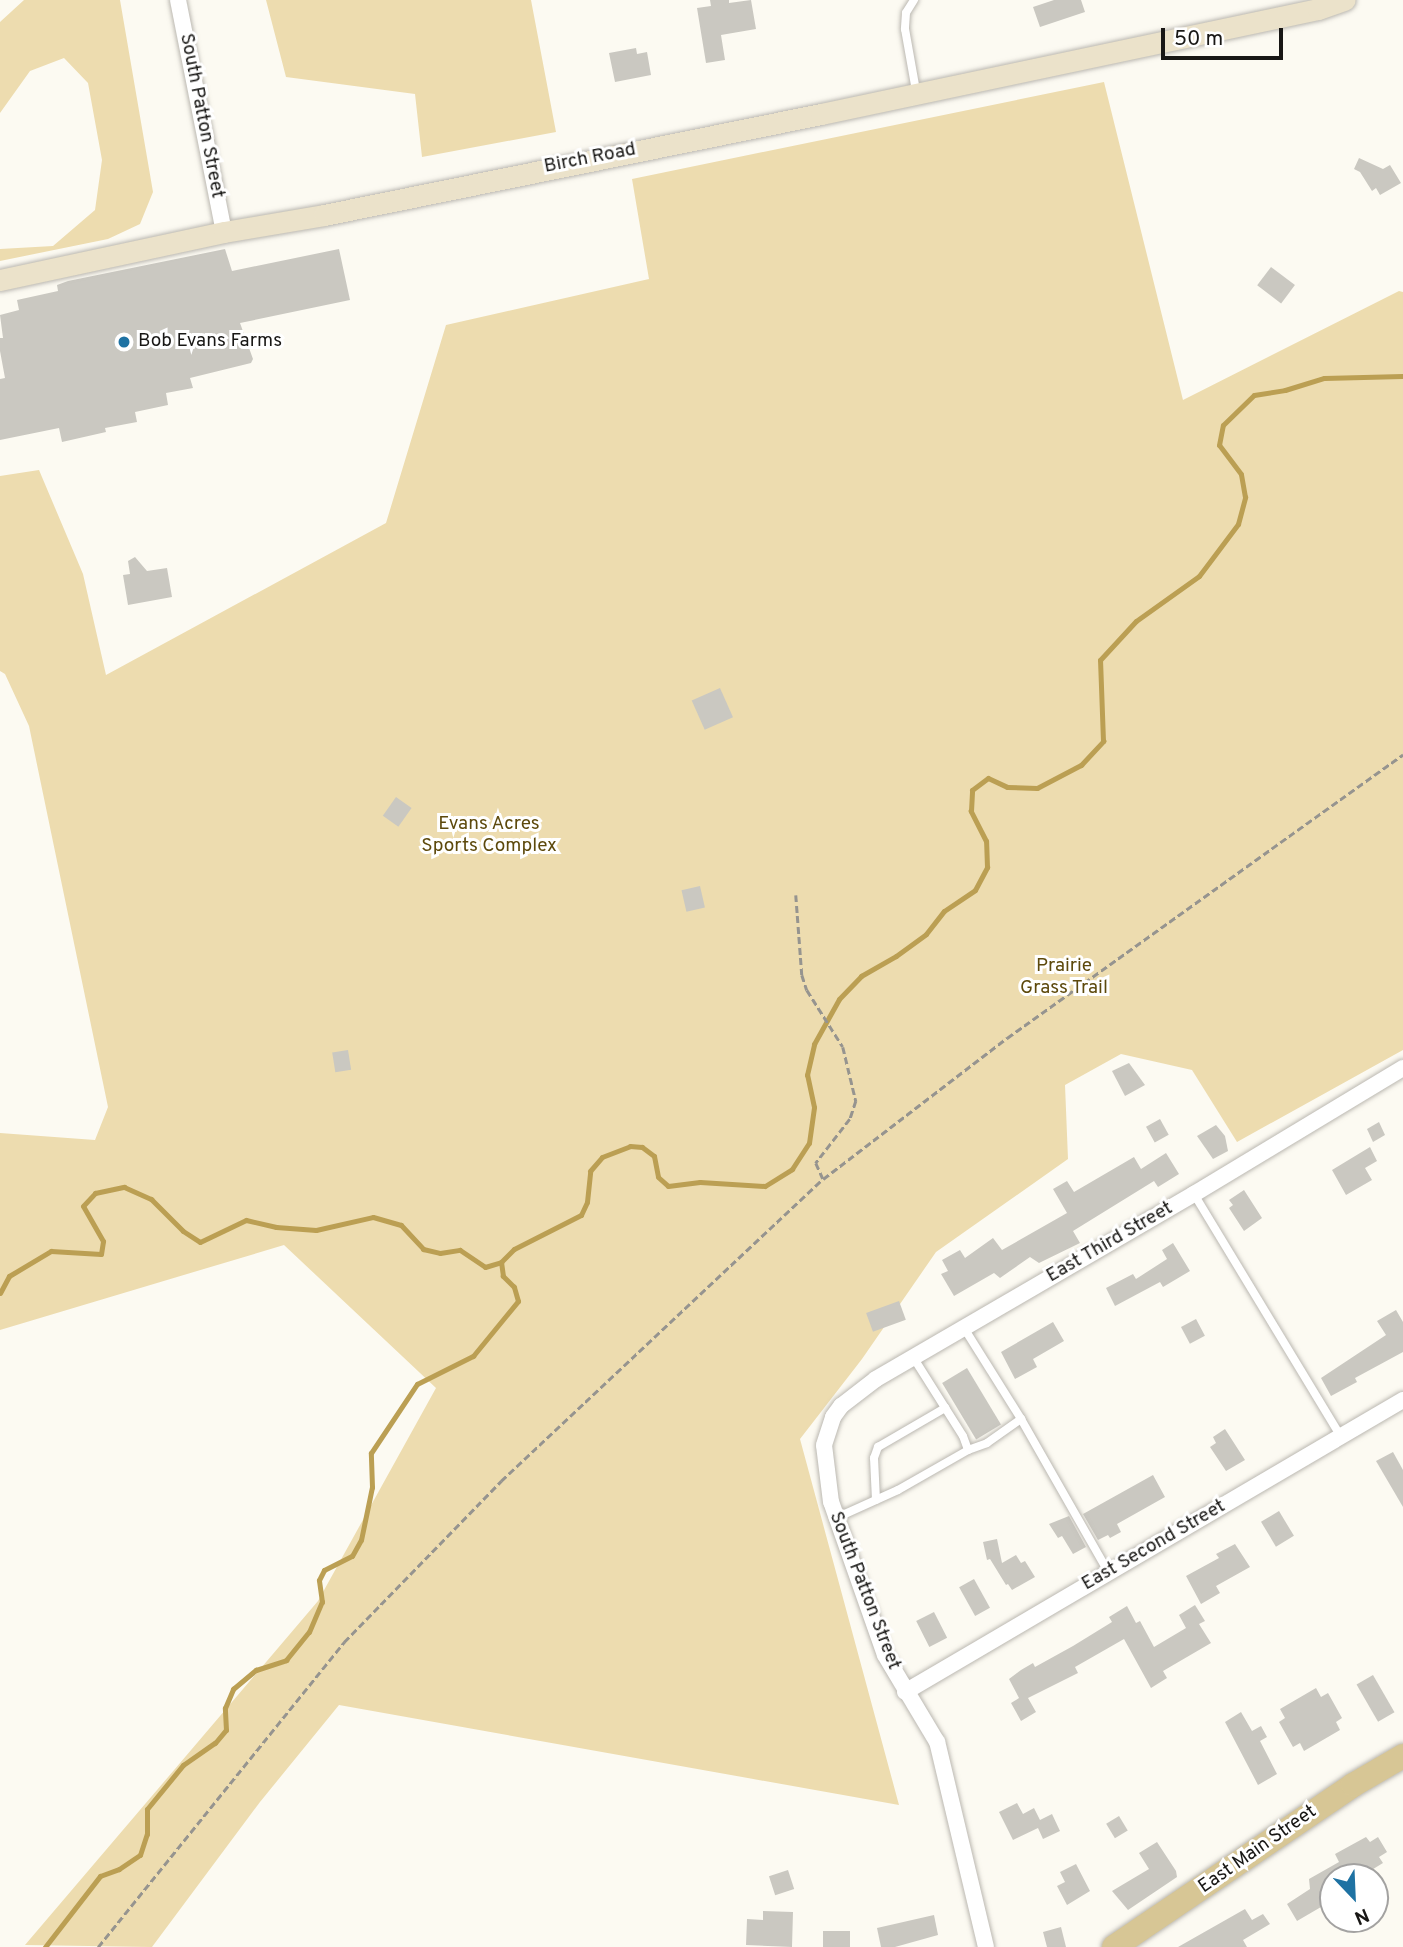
<!DOCTYPE html>
<html>
<head>
<meta charset="utf-8">
<style>
  body { margin:0 }
  #map { position:relative; width:1403px; height:1947px; overflow:hidden; background:#fcfaf2; font-family:Overpass,sans-serif }
  div>[style] { position:absolute }
  .green>* { inset:0; background:#eddcaf }
  .stream>* { height:5px; margin:-2.5px; padding:0 2.5px; transform-origin:2.5px; border-radius:2.5px; background:#bb9f53 }
  .building>* { inset:0; background:#cac8c1; transform-origin:0 0 }
  .path>* { height:2.5px; margin-top:-1.25px; transform-origin:0; background:repeating-linear-gradient(90deg,#96948f 0 7px,transparent 0 10.5px) }
  .roads { filter:drop-shadow(0 0 2px #bbb8b1) drop-shadow(0 0 2px #bbb8b1) }
  .lane>* { height:8px; margin:-4px; padding:0 4px; transform-origin:4px; border-radius:4px; background:#fff }
  .street>* { height:16px; margin:-8px; padding:0 8px; transform-origin:8px; border-radius:8px; background:#fff }
  .secondary>* { height:21px; margin:-10.5px; padding:0 10.5px; transform-origin:10.5px; border-radius:10.5px; background:#ebe2ca }
  .primary>* { height:24px; margin:-12px; padding:0 12px; transform-origin:12px; border-radius:12px; background:#d7c695 }
  .dots>* { width:19px; height:19px; translate:-50% -50%; box-sizing:border-box; border:4px solid #fff; border-radius:50% }
  span { translate:-50% -50%; white-space:nowrap; text-align:center; line-height:1.15; -webkit-text-stroke:6px #fff; paint-order:stroke }
  .street-label { font-size:19px; color:#181715 }
  .poi-label { font-size:19px; color:#181715 }
  .left { translate:0 -50%; text-align:left }
  .park-label { font-size:19px; color:#5d490c }
  .north { position:absolute; left:1319px; top:1863px; width:70px; height:70px; box-sizing:border-box; background:#fff; border:2px solid #a3a2a1; border-radius:50%; rotate:157deg; font-size:19px; font-weight:700; line-height:28px; text-align:center; color:#181715 }
  .north::after { content:''; display:block; margin:auto; width:24px; height:32px; background:#1e72a3; clip-path:polygon(50% 0,100% 100%,50% 72%,0 100%) }
  .scale { position:absolute; left:1161px; top:28px; width:122px; height:32px; box-sizing:border-box; border:4px solid #181715; border-top:0; padding-left:9px; font-size:21px; line-height:24px; white-space:nowrap; color:#181715; -webkit-text-stroke:5px #fff; paint-order:stroke }
</style>
</head>
<body>
<div id="map">
  <div class="green">
    <div style="clip-path:polygon(24px 0,120px 0,153px 192px,140px 224px,108px 239px,0 261px,0 249px,53px 246px,95px 210px,102px 160px,88px 83px,64px 58px,30px 71px,0 113px,0 22px)"></div>
    <div style="clip-path:polygon(266px 0,531px 0,556px 132px,422px 157px,415px 94px,286px 77px)"></div>
    <div style="clip-path:polygon(1104px 82px,1183px 400px,1399px 291px,1403px 292px,1403px 1050px,1237px 1142px,1192px 1070px,1121px 1054px,1065px 1085px,1068px 1159px,936px 1252px,862px 1359px,800px 1439px,899px 1805px,339px 1705px,260px 1802px,152px 1947px,25px 1945px,318px 1601px,436px 1388px,284px 1245px,0 1330px,0 1133px,95px 1140px,108px 1107px,29px 726px,5px 674px,0 671px,0 476px,39px 470px,83px 574px,106px 675px,386px 523px,446px 325px,649px 279px,632px 179px)"></div>
  </div>
  <div class="stream">
    <div style="left:0;top:1293px;width:19px;rotate:-62deg"></div>
    <div style="left:9px;top:1276px;width:49px;rotate:-30.8deg"></div>
    <div style="left:51px;top:1251px;width:50px;rotate:3.4deg"></div>
    <div style="left:101px;top:1254px;width:13px;rotate:-81deg"></div>
    <div style="left:103px;top:1241px;width:40px;rotate:-119.7deg"></div>
    <div style="left:83px;top:1206px;width:18px;rotate:-47deg"></div>
    <div style="left:95px;top:1193px;width:30px;rotate:-12deg"></div>
    <div style="left:124px;top:1187px;width:30px;rotate:24deg"></div>
    <div style="left:151px;top:1199px;width:45px;rotate:45deg"></div>
    <div style="left:183px;top:1231px;width:20px;rotate:33deg"></div>
    <div style="left:200px;top:1242px;width:51px;rotate:-25.6deg"></div>
    <div style="left:246px;top:1220px;width:31px;rotate:13deg"></div>
    <div style="left:276px;top:1227px;width:40px;rotate:4.3deg"></div>
    <div style="left:316px;top:1230px;width:58px;rotate:-12.8deg"></div>
    <div style="left:373px;top:1217px;width:29px;rotate:16deg"></div>
    <div style="left:401px;top:1225px;width:33px;rotate:47deg"></div>
    <div style="left:423px;top:1249px;width:17px;rotate:13deg"></div>
    <div style="left:440px;top:1253px;width:20px;rotate:-9deg"></div>
    <div style="left:460px;top:1250px;width:30px;rotate:34deg"></div>
    <div style="left:485px;top:1267px;width:17px;rotate:-17deg"></div>
    <div style="left:501px;top:1262px;width:18px;rotate:-45deg"></div>
    <div style="left:514px;top:1249px;width:75px;rotate:-26.9deg"></div>
    <div style="left:581px;top:1215px;width:14px;rotate:-65deg"></div>
    <div style="left:587px;top:1202px;width:31px;rotate:-84deg"></div>
    <div style="left:590px;top:1171px;width:18px;rotate:-49deg"></div>
    <div style="left:602px;top:1157px;width:30px;rotate:-21deg"></div>
    <div style="left:630px;top:1146px;width:12px;rotate:5deg"></div>
    <div style="left:642px;top:1147px;width:15px;rotate:37deg"></div>
    <div style="left:654px;top:1156px;width:21px;rotate:79deg"></div>
    <div style="left:658px;top:1177px;width:13px;rotate:42deg"></div>
    <div style="left:668px;top:1186px;width:32px;rotate:-7deg"></div>
    <div style="left:700px;top:1182px;width:65px;rotate:3.5deg"></div>
    <div style="left:765px;top:1186px;width:32px;rotate:-32deg"></div>
    <div style="left:792px;top:1169px;width:31px;rotate:-57deg"></div>
    <div style="left:809px;top:1143px;width:36px;rotate:-82deg"></div>
    <div style="left:814px;top:1107px;width:33px;rotate:-102deg"></div>
    <div style="left:807px;top:1075px;width:32px;rotate:-77deg"></div>
    <div style="left:814px;top:1044px;width:51px;rotate:-60.9deg"></div>
    <div style="left:839px;top:999px;width:32px;rotate:-46deg"></div>
    <div style="left:861px;top:976px;width:40px;rotate:-29.7deg"></div>
    <div style="left:896px;top:956px;width:37px;rotate:-36deg"></div>
    <div style="left:926px;top:934px;width:29px;rotate:-52deg"></div>
    <div style="left:944px;top:911px;width:37px;rotate:-34deg"></div>
    <div style="left:975px;top:890px;width:26px;rotate:-62deg"></div>
    <div style="left:987px;top:867px;width:26px;rotate:-92deg"></div>
    <div style="left:986px;top:841px;width:34px;rotate:-117deg"></div>
    <div style="left:971px;top:811px;width:21px;rotate:-87deg"></div>
    <div style="left:972px;top:790px;width:20px;rotate:-37deg"></div>
    <div style="left:988px;top:778px;width:21px;rotate:25deg"></div>
    <div style="left:1007px;top:787px;width:30px;rotate:2deg"></div>
    <div style="left:1037px;top:788px;width:50px;rotate:-27.6deg"></div>
    <div style="left:1081px;top:765px;width:33px;rotate:-47deg"></div>
    <div style="left:1103px;top:741px;width:81px;rotate:-92.1deg"></div>
    <div style="left:1100px;top:660px;width:53px;rotate:-47.3deg"></div>
    <div style="left:1136px;top:621px;width:77px;rotate:-35.5deg"></div>
    <div style="left:1199px;top:576px;width:65px;rotate:-53.1deg"></div>
    <div style="left:1238px;top:524px;width:28px;rotate:-75deg"></div>
    <div style="left:1245px;top:497px;width:23px;rotate:-100deg"></div>
    <div style="left:1241px;top:474px;width:36px;rotate:-127deg"></div>
    <div style="left:1219px;top:445px;width:20px;rotate:-79deg"></div>
    <div style="left:1223px;top:425px;width:43px;rotate:-44.1deg"></div>
    <div style="left:1254px;top:395px;width:31px;rotate:-9deg"></div>
    <div style="left:1285px;top:390px;width:41px;rotate:-17.1deg"></div>
    <div style="left:1324px;top:378px;width:79px;rotate:-1.5deg"></div>
    <div style="left:45px;top:1947px;width:90px;rotate:-52.2deg"></div>
    <div style="left:100px;top:1876px;width:20px;rotate:-20deg"></div>
    <div style="left:119px;top:1869px;width:25px;rotate:-34deg"></div>
    <div style="left:140px;top:1855px;width:22px;rotate:-72deg"></div>
    <div style="left:147px;top:1834px;width:25px;rotate:-90deg"></div>
    <div style="left:147px;top:1809px;width:57px;rotate:-50.7deg"></div>
    <div style="left:183px;top:1765px;width:39px;rotate:-35deg"></div>
    <div style="left:215px;top:1743px;width:17px;rotate:-50deg"></div>
    <div style="left:226px;top:1730px;width:22px;rotate:-93deg"></div>
    <div style="left:225px;top:1708px;width:21px;rotate:-67deg"></div>
    <div style="left:233px;top:1689px;width:30px;rotate:-40deg"></div>
    <div style="left:256px;top:1670px;width:32px;rotate:-18deg"></div>
    <div style="left:286px;top:1660px;width:36px;rotate:-51deg"></div>
    <div style="left:309px;top:1632px;width:33px;rotate:-67deg"></div>
    <div style="left:322px;top:1602px;width:22px;rotate:-98deg"></div>
    <div style="left:319px;top:1580px;width:11px;rotate:-63deg"></div>
    <div style="left:324px;top:1570px;width:31px;rotate:-27deg"></div>
    <div style="left:352px;top:1556px;width:18px;rotate:-61deg"></div>
    <div style="left:361px;top:1540px;width:54px;rotate:-78.3deg"></div>
    <div style="left:372px;top:1487px;width:34px;rotate:-92deg"></div>
    <div style="left:371px;top:1453px;width:83px;rotate:-56.3deg"></div>
    <div style="left:417px;top:1384px;width:63px;rotate:-26.6deg"></div>
    <div style="left:473px;top:1356px;width:71px;rotate:-50.7deg"></div>
    <div style="left:518px;top:1301px;width:15px;rotate:-106deg"></div>
    <div style="left:514px;top:1287px;width:16px;rotate:-135deg"></div>
    <div style="left:503px;top:1276px;width:14px;rotate:-98deg"></div>
  </div>
  <div class="building">
    <div style="clip-path:polygon(710px 0,729px 0,729px 3px,751px 0,756px 29px,721px 35px,725px 60px,706px 63px,697px 8px,711px 6px)"></div>
    <div style="clip-path:polygon(1054px 0,1081px 0,1085px 12px,1040px 27px,1033px 7px)"></div>
    <div style="clip-path:polygon(636px 48px,637px 54px,647px 52px,651px 75px,615px 82px,609px 53px)"></div>
    <div style="clip-path:polygon(1359px 158px,1383px 169px,1390px 165px,1401px 183px,1380px 195px,1376px 188px,1372px 191px,1360px 172px,1354px 169px)"></div>
    <div style="clip-path:polygon(225px 249px,232px 271px,339px 249px,350px 300px,240px 323px,253px 359px,251px 363px,190px 378px,193px 388px,166px 393px,168px 405px,135px 412px,137px 422px,105px 428px,106px 432px,62px 442px,59px 428px,0 440px,0 379px,5px 378px,0 351px,0 338px,3px 338px,0 315px,19px 310px,17px 300px,58px 291px,57px 285px,68px 281px)"></div>
    <div style="left:1271px;top:267px;width:30px;height:23px;rotate:37deg"></div>
    <div style="clip-path:polygon(135px 557px,147px 571px,167px 568px,172px 597px,128px 605px,123px 575px,130px 574px,128px 561px)"></div>
    <div style="left:720px;top:688px;width:32px;height:31px;rotate:66deg"></div>
    <div style="left:396px;top:797px;width:19px;height:23px;rotate:35deg"></div>
    <div style="left:700px;top:886px;width:22px;height:19px;rotate:77deg"></div>
    <div style="left:348px;top:1050px;width:20px;height:16px;rotate:81deg"></div>
    <div style="clip-path:polygon(1129px 1063px,1145px 1085px,1125px 1096px,1112px 1071px)"></div>
    <div style="left:1160px;top:1119px;width:18px;height:16px;rotate:61deg"></div>
    <div style="clip-path:polygon(1379px 1122px,1385px 1135px,1373px 1142px,1367px 1129px)"></div>
    <div style="clip-path:polygon(1216px 1125px,1225px 1136px,1228px 1151px,1213px 1159px,1197px 1136px)"></div>
    <div style="clip-path:polygon(1370px 1147px,1377px 1161px,1365px 1168px,1372px 1180px,1346px 1195px,1332px 1170px)"></div>
    <div style="clip-path:polygon(1166px 1153px,1179px 1174px,1158px 1187px,1154px 1181px,1073px 1231px,1080px 1243px,1039px 1263px,1030px 1257px,1000px 1278px,994px 1273px,954px 1296px,941px 1274px,948px 1271px,942px 1260px,960px 1250px,965px 1258px,993px 1238px,1002px 1250px,1067px 1213px,1053px 1189px,1067px 1181px,1074px 1192px,1134px 1157px,1141px 1169px)"></div>
    <div style="clip-path:polygon(1244px 1190px,1262px 1218px,1244px 1231px,1229px 1208px,1233px 1205px,1229px 1200px)"></div>
    <div style="clip-path:polygon(1173px 1243px,1190px 1271px,1163px 1287px,1160px 1282px,1115px 1306px,1106px 1288px,1133px 1274px,1136px 1279px,1167px 1259px,1162px 1250px)"></div>
    <div style="left:899px;top:1301px;width:20px;height:35px;rotate:70deg"></div>
    <div style="clip-path:polygon(1396px 1310px,1403px 1322px,1403px 1352px,1355px 1378px,1357px 1382px,1331px 1396px,1321px 1378px,1386px 1335px,1377px 1321px)"></div>
    <div style="left:1196px;top:1319px;width:19px;height:17px;rotate:62deg"></div>
    <div style="clip-path:polygon(1053px 1322px,1064px 1341px,1033px 1359px,1037px 1367px,1015px 1379px,1001px 1352px)"></div>
    <div style="left:967px;top:1368px;width:66px;height:29px;rotate:59deg"></div>
    <div style="clip-path:polygon(1225px 1429px,1245px 1460px,1226px 1471px,1210px 1447px,1216px 1443px,1213px 1437px)"></div>
    <div style="clip-path:polygon(1393px 1452px,1403px 1470px,1403px 1507px,1376px 1461px)"></div>
    <div style="clip-path:polygon(1153px 1475px,1165px 1497px,1117px 1524px,1121px 1532px,1110px 1538px,1108px 1535px,1098px 1540px,1083px 1514px)"></div>
    <div style="left:1279px;top:1511px;width:29px;height:21px;rotate:59deg"></div>
    <div style="clip-path:polygon(1069px 1516px,1086px 1547px,1073px 1554px,1062px 1536px,1058px 1538px,1049px 1524px)"></div>
    <div style="clip-path:polygon(997px 1539px,1002px 1563px,1016px 1555px,1021px 1563px,1025px 1561px,1035px 1577px,1012px 1590px,1008px 1584px,1006px 1585px,990px 1559px,987px 1560px,983px 1542px)"></div>
    <div style="clip-path:polygon(1235px 1544px,1250px 1567px,1216px 1586px,1220px 1593px,1201px 1604px,1186px 1576px,1219px 1558px,1216px 1554px)"></div>
    <div style="left:974px;top:1579px;width:33px;height:17px;rotate:61deg"></div>
    <div style="clip-path:polygon(1195px 1605px,1205px 1621px,1199px 1624px,1211px 1643px,1163px 1671px,1167px 1678px,1151px 1688px,1124px 1639px,1075px 1667px,1078px 1673px,1028px 1698px,1036px 1712px,1021px 1721px,1011px 1703px,1019px 1698px,1009px 1679px,1021px 1670px,1033px 1663px,1035px 1667px,1073px 1646px,1112px 1622px,1109px 1617px,1127px 1606px,1136px 1623px,1140px 1621px,1154px 1647px,1186px 1628px,1179px 1615px)"></div>
    <div style="left:934px;top:1612px;width:29px;height:20px;rotate:63deg"></div>
    <div style="left:1373px;top:1675px;width:43px;height:19px;rotate:60deg"></div>
    <div style="clip-path:polygon(1316px 1688px,1321px 1697px,1328px 1693px,1342px 1718px,1336px 1722px,1340px 1730px,1304px 1751px,1300px 1743px,1293px 1747px,1279px 1722px,1285px 1718px,1280px 1709px)"></div>
    <div style="clip-path:polygon(1241px 1712px,1252px 1731px,1261px 1726px,1267px 1737px,1260px 1741px,1277px 1774px,1258px 1785px,1225px 1722px)"></div>
    <div style="clip-path:polygon(1017px 1803px,1023px 1814px,1034px 1808px,1040px 1820px,1052px 1814px,1060px 1831px,1043px 1839px,1038px 1828px,1013px 1840px,999px 1812px)"></div>
    <div style="left:1119px;top:1816px;width:17px;height:15px;rotate:59deg"></div>
    <div style="clip-path:polygon(1366px 1837px,1370px 1842px,1378px 1837px,1387px 1852px,1379px 1857px,1383px 1863px,1360px 1877px,1333px 1877px,1333px 1900px,1297px 1921px,1287px 1904px,1310px 1889px,1309px 1879px,1339px 1862px,1335px 1854px)"></div>
    <div style="clip-path:polygon(1157px 1842px,1176px 1871px,1177px 1877px,1128px 1910px,1112px 1891px,1149px 1869px,1139px 1853px)"></div>
    <div style="clip-path:polygon(1076px 1864px,1090px 1891px,1067px 1905px,1057px 1886px,1065px 1882px,1060px 1872px)"></div>
    <div style="left:788px;top:1870px;width:20px;height:20px;rotate:72deg"></div>
    <div style="clip-path:polygon(1245px 1909px,1252px 1920px,1263px 1914px,1270px 1924px,1243px 1940px,1247px 1947px,1178px 1947px)"></div>
    <div style="clip-path:polygon(763px 1911px,793px 1912px,792px 1947px,746px 1945px,747px 1919px,763px 1920px)"></div>
    <div style="clip-path:polygon(934px 1915px,938px 1935px,895px 1947px,881px 1947px,877px 1928px)"></div>
    <div style="clip-path:polygon(1061px 1927px,1066px 1947px,1047px 1947px,1043px 1932px)"></div>
    <div style="left:823px;top:1931px;width:27px;height:16px"></div>
  </div>
  <div class="path">
    <div style="left:796px;top:895px;width:80px;rotate:85.7deg"></div>
    <div style="left:802px;top:975px;width:16px;rotate:72deg"></div>
    <div style="left:807px;top:990px;width:67px;rotate:57.7deg"></div>
    <div style="left:843px;top:1047px;width:56px;rotate:76.5deg"></div>
    <div style="left:856px;top:1101px;width:19px;rotate:108deg"></div>
    <div style="left:850px;top:1119px;width:56px;rotate:127.7deg"></div>
    <div style="left:816px;top:1163px;width:17px;rotate:66deg"></div>
    <div style="left:98px;top:1947px;width:392px;rotate:-51.1deg"></div>
    <div style="left:344px;top:1642px;width:225px;rotate:-45.7deg"></div>
    <div style="left:501px;top:1481px;width:441px;rotate:-43.2deg"></div>
    <div style="left:823px;top:1179px;width:232px;rotate:-37.5deg"></div>
    <div style="left:1007px;top:1038px;width:487px;rotate:-35.6deg"></div>
  </div>
  <div class="roads">
    <div class="lane">
      <div style="left:914px;top:0;width:15px;rotate:122deg"></div>
      <div style="left:906px;top:13px;width:16px;rotate:94deg"></div>
      <div style="left:905px;top:29px;width:63px;rotate:79.9deg"></div>
      <div style="left:1194px;top:1194px;width:284px;rotate:58.8deg"></div>
      <div style="left:964px;top:1328px;width:107px;rotate:57.9deg"></div>
      <div style="left:1021px;top:1419px;width:177px;rotate:60.3deg"></div>
      <div style="left:913px;top:1357px;width:93px;rotate:57.7deg"></div>
      <div style="left:963px;top:1436px;width:15px;rotate:70deg"></div>
      <div style="left:876px;top:1500px;width:42px;rotate:-92.7deg"></div>
      <div style="left:874px;top:1458px;width:12px;rotate:-70deg"></div>
      <div style="left:878px;top:1447px;width:78px;rotate:-30.2deg"></div>
      <div style="left:836px;top:1518px;width:68px;rotate:-24.3deg"></div>
      <div style="left:898px;top:1490px;width:81px;rotate:-29.7deg"></div>
      <div style="left:968px;top:1450px;width:20px;rotate:-20deg"></div>
      <div style="left:987px;top:1443px;width:42px;rotate:-35.2deg"></div>
    </div>
    <div class="street">
      <div style="left:178px;top:0;width:237px;rotate:78.8deg"></div>
      <div style="left:905px;top:1692px;width:577px;rotate:-30.39deg"></div>
      <div style="left:986px;top:1947px;width:211px;rotate:-103.4deg"></div>
      <div style="left:937px;top:1742px;width:101px;rotate:-120.9deg"></div>
      <div style="left:885px;top:1655px;width:162px;rotate:-109.4deg"></div>
      <div style="left:831px;top:1502px;width:57px;rotate:-97deg"></div>
      <div style="left:824px;top:1445px;width:29px;rotate:-72deg"></div>
      <div style="left:833px;top:1417px;width:14px;rotate:-54deg"></div>
      <div style="left:841px;top:1406px;width:44px;rotate:-37.6deg"></div>
      <div style="left:876px;top:1379px;width:368px;rotate:-30.2deg"></div>
      <div style="left:1194px;top:1194px;width:244px;rotate:-31.1deg"></div>
    </div>
    <div class="secondary">
      <div style="left:0;top:280px;width:229px;rotate:-12.1deg"></div>
      <div style="left:224px;top:232px;width:101px;rotate:-9.6deg"></div>
      <div style="left:324px;top:215px;width:507px;rotate:-11.49deg"></div>
      <div style="left:821px;top:114px;width:508px;rotate:-11.93deg"></div>
      <div style="left:1318px;top:9px;width:28px;rotate:-19deg"></div>
    </div>
    <div class="primary">
      <div style="left:1114px;top:1947px;width:289px;rotate:-34.1deg"></div>
      <div style="left:1353px;top:1785px;width:58px;rotate:-30.1deg"></div>
    </div>
  </div>
  <div class="dots">
    <div style="left:124px;top:342px;background:#1e72a3"></div>
  </div>
  <div class="street-label">
    <span style="left:201px;top:116px;rotate:79deg">South Patton Street</span>
    <span style="left:590px;top:159px;rotate:-11deg">Birch Road</span>
    <span style="left:1110px;top:1243px;rotate:-30deg">East Third Street</span>
    <span style="left:1154px;top:1546px;rotate:-30deg">East Second Street</span>
    <span style="left:864px;top:1591px;rotate:69deg">South Patton Street</span>
    <span style="left:1258px;top:1850px;rotate:-35deg">East Main Street</span>
  </div>
  <div class="poi-label">
    <span class="left" style="left:138px;top:342px">Bob Evans Farms</span>
  </div>
  <div class="park-label">
    <span style="left:489px;top:836px">Evans Acres<br>Sports Complex</span>
    <span style="left:1064px;top:978px">Prairie<br>Grass Trail</span>
  </div>
  <div class="north">N</div>
  <div class="scale">50 m</div>
</div>
</body>
</html>
